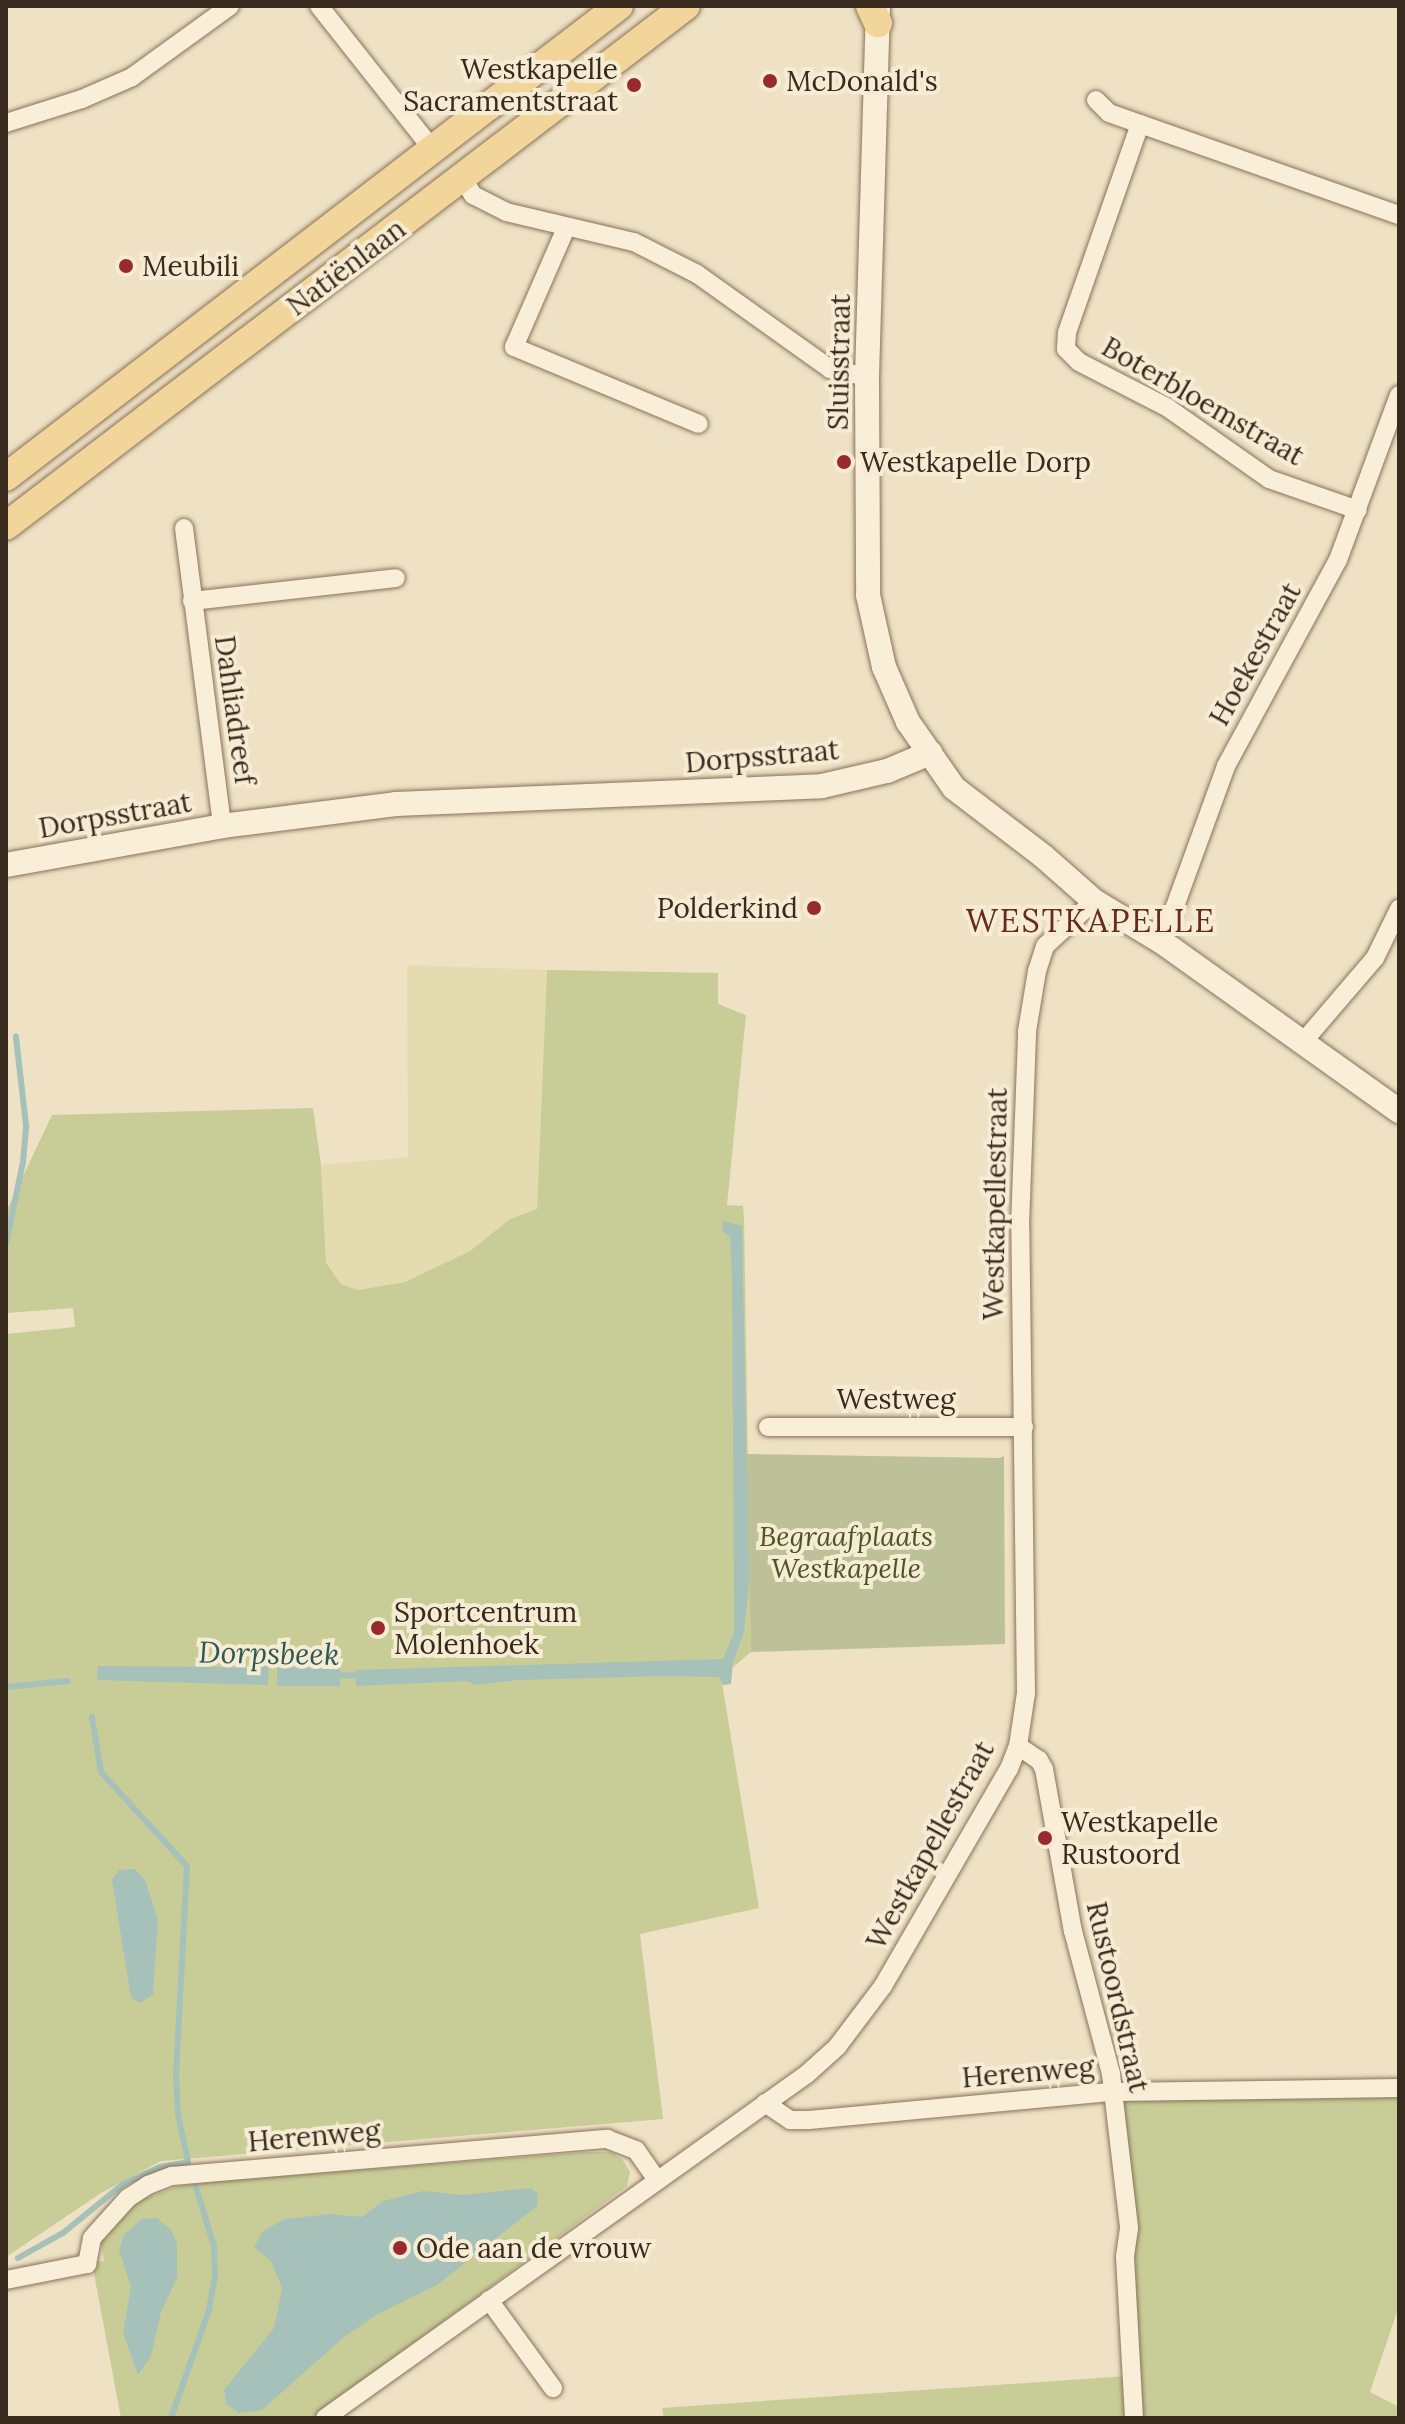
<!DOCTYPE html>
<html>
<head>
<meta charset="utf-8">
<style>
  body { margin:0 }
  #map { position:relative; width:1405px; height:2424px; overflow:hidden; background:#eee1c4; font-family:Lora,serif }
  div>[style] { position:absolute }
  .farmland>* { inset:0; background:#e4dbb1 }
  .green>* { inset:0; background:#c8cd97 }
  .cemetery>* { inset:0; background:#bdc197 }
  .water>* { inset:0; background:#a6c1b9; transform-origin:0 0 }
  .stream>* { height:6px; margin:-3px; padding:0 3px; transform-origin:3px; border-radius:3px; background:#a6c1b9 }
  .roads { filter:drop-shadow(0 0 2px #89725a) drop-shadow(0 0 2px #89725a) }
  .street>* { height:18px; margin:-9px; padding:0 9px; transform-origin:9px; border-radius:9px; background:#f9eed7 }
  .secondary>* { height:24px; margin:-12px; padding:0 12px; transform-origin:12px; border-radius:12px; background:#f9eed7 }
  .primary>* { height:28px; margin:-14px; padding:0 14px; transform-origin:14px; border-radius:14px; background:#f2d59b }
  .dots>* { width:22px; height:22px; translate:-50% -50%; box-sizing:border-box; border:4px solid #f6ebd3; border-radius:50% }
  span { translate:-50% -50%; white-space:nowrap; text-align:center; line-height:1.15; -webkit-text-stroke:8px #f6ebd3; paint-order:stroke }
  .poi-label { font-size:28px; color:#392a1e }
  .right { translate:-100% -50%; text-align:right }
  .left { translate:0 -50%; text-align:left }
  .street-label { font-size:28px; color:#392a1e }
  .park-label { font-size:28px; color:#4a5525; font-style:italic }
  .water-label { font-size:30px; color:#2d5955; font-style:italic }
  .quarter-label { font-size:32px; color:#662b1d; letter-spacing:2px }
  .frame { position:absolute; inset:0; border:8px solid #392a1e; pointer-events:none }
</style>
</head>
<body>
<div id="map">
  <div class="farmland">
    <div style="clip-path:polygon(407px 965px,547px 970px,537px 1209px,510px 1219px,470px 1251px,405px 1282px,358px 1290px,341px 1284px,326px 1263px,321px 1165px,408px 1157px)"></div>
  </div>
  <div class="green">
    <div style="clip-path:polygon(547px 970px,718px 973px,718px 1004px,746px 1015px,727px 1205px,743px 1206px,744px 1218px,751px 1652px,721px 1677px,759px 1908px,640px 1934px,663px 2119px,161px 2161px,101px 2193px,6px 2257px,6px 1334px,75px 1327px,73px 1308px,6px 1313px,6px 1212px,52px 1115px,313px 1108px,321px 1165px,326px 1263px,341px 1284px,358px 1290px,405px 1282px,470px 1251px,510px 1219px,537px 1209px)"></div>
    <div style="clip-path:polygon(1399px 2095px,1399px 2306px,1370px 2392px,1399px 2407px,1399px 2418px,1140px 2418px,1119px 2099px)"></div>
    <div style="clip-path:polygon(586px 2152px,611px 2152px,622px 2159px,630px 2172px,627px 2186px,312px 2418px,121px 2418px,92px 2263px,104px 2261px,101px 2241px,112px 2223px,139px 2200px,179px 2186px,207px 2182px)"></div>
    <div style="clip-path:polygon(1127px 2376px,1128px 2418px,664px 2418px,662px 2408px)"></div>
  </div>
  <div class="cemetery">
    <div style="clip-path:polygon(746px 1454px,999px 1458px,1004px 1456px,1005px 1644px,751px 1652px)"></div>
  </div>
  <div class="water">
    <div style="clip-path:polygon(723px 1221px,742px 1226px,749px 1583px,744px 1632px,733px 1662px,731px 1684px,723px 1685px,719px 1677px,660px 1676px,518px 1680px,475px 1685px,467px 1681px,356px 1686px,355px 1670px,723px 1659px,734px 1632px,734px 1599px,732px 1276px,730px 1237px,722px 1231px)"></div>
    <div style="clip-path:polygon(98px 1666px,222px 1667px,269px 1666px,268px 1685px,97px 1680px)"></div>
    <div style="left:277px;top:1667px;width:63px;height:19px"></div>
    <div style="clip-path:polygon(135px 1869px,145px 1880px,158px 1920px,153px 1995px,139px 2003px,131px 1997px,112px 1880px,119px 1870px)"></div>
    <div style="clip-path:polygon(531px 2188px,538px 2194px,537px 2206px,437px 2285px,378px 2314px,344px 2337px,262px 2410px,239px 2413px,226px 2404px,224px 2390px,274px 2328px,282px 2288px,271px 2261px,254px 2247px,263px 2231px,285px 2219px,330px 2214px,362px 2217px,383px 2201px,423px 2191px,463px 2195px)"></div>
    <div style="clip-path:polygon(157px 2218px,171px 2230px,177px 2243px,177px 2278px,161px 2312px,151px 2356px,138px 2375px,123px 2333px,131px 2287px,119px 2250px,124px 2235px,142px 2219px)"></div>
  </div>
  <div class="stream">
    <div style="left:6px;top:1244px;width:84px;rotate:-78.3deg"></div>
    <div style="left:23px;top:1162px;width:37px;rotate:-85deg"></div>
    <div style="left:26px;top:1125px;width:89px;rotate:-96.5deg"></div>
    <div style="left:335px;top:1675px;width:25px;rotate:2deg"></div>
    <div style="left:6px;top:1687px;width:62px;rotate:-5.5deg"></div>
    <div style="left:18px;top:2258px;width:51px;rotate:-29.1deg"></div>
    <div style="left:63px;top:2233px;width:77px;rotate:-39.2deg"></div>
    <div style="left:123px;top:2184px;width:41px;rotate:-24.7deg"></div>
    <div style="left:160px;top:2167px;width:28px;rotate:-10deg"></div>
    <div style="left:188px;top:2162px;width:49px;rotate:-101.8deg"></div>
    <div style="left:178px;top:2114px;width:39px;rotate:-93deg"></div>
    <div style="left:176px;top:2075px;width:209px;rotate:-87deg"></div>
    <div style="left:187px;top:1866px;width:127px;rotate:-132.5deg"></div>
    <div style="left:101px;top:1772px;width:56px;rotate:-99.3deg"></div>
    <div style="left:171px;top:2418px;width:114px;rotate:-70.6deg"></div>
    <div style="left:209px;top:2310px;width:36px;rotate:-80deg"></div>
    <div style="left:215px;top:2275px;width:29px;rotate:-92deg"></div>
    <div style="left:214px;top:2246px;width:62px;rotate:-107deg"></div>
  </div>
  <div class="roads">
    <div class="street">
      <div style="left:319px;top:6px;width:185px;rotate:51.6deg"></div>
      <div style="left:1096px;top:100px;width:18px;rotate:45deg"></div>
      <div style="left:1109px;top:113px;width:307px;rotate:19.4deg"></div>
      <div style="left:6px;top:123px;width:80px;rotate:-17.5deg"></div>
      <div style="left:82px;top:99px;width:55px;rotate:-23.7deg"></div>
      <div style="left:132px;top:77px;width:121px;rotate:-35.9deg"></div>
      <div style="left:1140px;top:124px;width:221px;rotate:109.3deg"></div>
      <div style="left:1067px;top:333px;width:16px;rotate:94deg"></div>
      <div style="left:1066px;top:349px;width:18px;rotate:45deg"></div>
      <div style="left:1079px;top:362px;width:100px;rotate:27.3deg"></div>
      <div style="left:1168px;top:408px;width:123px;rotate:35.1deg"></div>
      <div style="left:1269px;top:479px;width:94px;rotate:19.2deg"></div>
      <div style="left:463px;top:178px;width:20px;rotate:60deg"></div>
      <div style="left:473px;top:195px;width:37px;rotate:27deg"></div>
      <div style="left:506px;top:212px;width:131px;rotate:13.2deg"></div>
      <div style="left:634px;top:242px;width:71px;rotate:26.9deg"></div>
      <div style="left:697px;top:274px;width:163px;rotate:35.5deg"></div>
      <div style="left:830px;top:369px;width:38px;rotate:12deg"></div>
      <div style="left:566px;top:228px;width:130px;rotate:113.6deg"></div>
      <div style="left:514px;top:347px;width:200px;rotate:22.6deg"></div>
      <div style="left:184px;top:528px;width:300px;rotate:82.7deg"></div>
      <div style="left:192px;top:601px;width:205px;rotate:-6.4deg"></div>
      <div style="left:1162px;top:942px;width:187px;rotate:-70deg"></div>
      <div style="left:1226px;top:766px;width:234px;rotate:-61.5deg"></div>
      <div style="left:1338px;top:560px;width:176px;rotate:-69.7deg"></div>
      <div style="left:1303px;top:1042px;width:111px;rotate:-49.4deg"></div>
      <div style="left:1375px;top:958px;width:55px;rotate:-63.9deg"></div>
      <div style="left:768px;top:1427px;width:256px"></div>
      <div style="left:1018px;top:1746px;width:25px;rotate:34deg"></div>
      <div style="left:1039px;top:1760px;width:10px;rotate:61deg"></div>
      <div style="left:1044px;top:1769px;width:165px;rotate:79.9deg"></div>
      <div style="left:1073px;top:1931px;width:148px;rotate:75.1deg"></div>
      <div style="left:1111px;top:2074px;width:155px;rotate:83.3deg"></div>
      <div style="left:1129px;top:2228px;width:29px;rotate:98deg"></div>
      <div style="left:1125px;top:2257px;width:161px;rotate:86.8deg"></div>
      <div style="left:765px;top:2103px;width:30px;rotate:34deg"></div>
      <div style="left:790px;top:2120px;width:19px"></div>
      <div style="left:809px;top:2120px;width:305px;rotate:-5.3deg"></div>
      <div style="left:1113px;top:2092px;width:286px;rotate:-0.8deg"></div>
      <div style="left:6px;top:2280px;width:83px;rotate:-11.2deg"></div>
      <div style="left:87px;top:2264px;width:26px;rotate:-79deg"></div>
      <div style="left:92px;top:2238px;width:54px;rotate:-48deg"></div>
      <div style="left:128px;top:2198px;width:24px;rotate:-33deg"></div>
      <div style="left:148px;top:2185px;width:26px;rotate:-21deg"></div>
      <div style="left:172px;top:2176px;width:437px;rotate:-4.9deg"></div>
      <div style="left:607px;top:2139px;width:31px;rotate:21deg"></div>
      <div style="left:636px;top:2150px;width:35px;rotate:55deg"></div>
      <div style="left:489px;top:2300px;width:109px;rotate:54deg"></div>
      <div style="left:325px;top:2418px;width:592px;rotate:-35.52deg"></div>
      <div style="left:807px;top:2074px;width:40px;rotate:-42deg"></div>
      <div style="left:837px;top:2047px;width:76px;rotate:-53deg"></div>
      <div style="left:883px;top:1986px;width:251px;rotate:-59.9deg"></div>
      <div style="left:1009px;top:1769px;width:25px;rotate:-69deg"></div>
      <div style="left:1018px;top:1746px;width:54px;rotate:-81.4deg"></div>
      <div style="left:1026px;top:1693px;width:467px;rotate:-90.7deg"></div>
      <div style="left:1020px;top:1226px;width:195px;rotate:-87.9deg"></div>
      <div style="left:1027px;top:1031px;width:61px;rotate:-80.5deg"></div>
      <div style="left:1037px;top:971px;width:26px;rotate:-72deg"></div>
      <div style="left:1045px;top:946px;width:67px;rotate:-42.6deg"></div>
    </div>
    <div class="secondary">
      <div style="left:878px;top:6px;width:371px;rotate:91.7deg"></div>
      <div style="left:867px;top:377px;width:218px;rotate:89.7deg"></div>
      <div style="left:868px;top:595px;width:74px;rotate:77.5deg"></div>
      <div style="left:884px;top:667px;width:60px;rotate:66.4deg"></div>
      <div style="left:908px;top:722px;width:80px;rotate:55.1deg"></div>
      <div style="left:954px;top:788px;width:112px;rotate:37.4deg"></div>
      <div style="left:1043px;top:856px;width:68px;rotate:41.4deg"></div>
      <div style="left:1094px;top:901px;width:79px;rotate:31.1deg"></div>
      <div style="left:1162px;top:942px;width:291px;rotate:35.5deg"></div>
      <div style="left:6px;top:865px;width:219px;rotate:-10.2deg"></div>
      <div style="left:222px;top:826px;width:175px;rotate:-7.2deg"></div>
      <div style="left:396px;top:804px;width:426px;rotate:-2.4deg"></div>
      <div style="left:822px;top:786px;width:67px;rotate:-13deg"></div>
      <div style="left:887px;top:771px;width:47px;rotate:-22.7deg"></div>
    </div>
    <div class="primary">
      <div style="left:870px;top:6px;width:19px;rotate:65deg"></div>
      <div style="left:6px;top:477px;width:773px;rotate:-37.54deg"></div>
      <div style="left:6px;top:526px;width:856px;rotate:-37.41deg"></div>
    </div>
  </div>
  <div class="dots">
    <div style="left:770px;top:81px;background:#982a2d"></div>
    <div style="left:634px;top:85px;background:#982a2d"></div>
    <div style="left:126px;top:266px;background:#982a2d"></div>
    <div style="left:844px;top:462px;background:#982a2d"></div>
    <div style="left:814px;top:908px;background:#982a2d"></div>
    <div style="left:378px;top:1628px;background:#982a2d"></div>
    <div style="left:1045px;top:1838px;background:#982a2d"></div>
    <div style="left:400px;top:2248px;background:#982a2d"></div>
  </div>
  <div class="poi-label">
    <span class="right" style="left:618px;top:85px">Westkapelle<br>Sacramentstraat</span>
    <span class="left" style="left:786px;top:81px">McDonald's</span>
    <span class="left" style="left:142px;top:266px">Meubili</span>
    <span class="left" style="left:860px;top:462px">Westkapelle Dorp</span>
    <span class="right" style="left:798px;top:908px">Polderkind</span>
    <span class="left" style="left:394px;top:1628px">Sportcentrum<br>Molenhoek</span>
    <span class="left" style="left:1061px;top:1838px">Westkapelle<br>Rustoord</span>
    <span class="left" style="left:416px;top:2248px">Ode aan de vrouw</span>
  </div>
  <div class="street-label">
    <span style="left:346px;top:267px;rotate:-37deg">Natiënlaan</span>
    <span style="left:839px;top:362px;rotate:-89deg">Sluisstraat</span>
    <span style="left:1203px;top:401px;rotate:30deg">Boterbloemstraat</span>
    <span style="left:1255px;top:654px;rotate:-61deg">Hoekestraat</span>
    <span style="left:235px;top:710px;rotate:82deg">Dahliadreef</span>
    <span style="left:762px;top:756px;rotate:-5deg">Dorpsstraat</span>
    <span style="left:115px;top:815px;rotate:-10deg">Dorpsstraat</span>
    <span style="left:995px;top:1204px;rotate:-89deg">Westkapellestraat</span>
    <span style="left:896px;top:1399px">Westweg</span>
    <span style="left:930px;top:1845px;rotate:-61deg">Westkapellestraat</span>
    <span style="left:1118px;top:1997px;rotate:77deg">Rustoordstraat</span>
    <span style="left:1028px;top:2072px;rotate:-5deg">Herenweg</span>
    <span style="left:314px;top:2136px;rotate:-5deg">Herenweg</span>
  </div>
  <div class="park-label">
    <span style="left:846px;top:1552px">Begraafplaats<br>Westkapelle</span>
  </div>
  <div class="water-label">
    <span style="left:269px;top:1653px;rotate:1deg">Dorpsbeek</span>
  </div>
  <div class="quarter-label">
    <span style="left:1091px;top:921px">WESTKAPELLE</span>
  </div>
  <div class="frame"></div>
</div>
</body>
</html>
